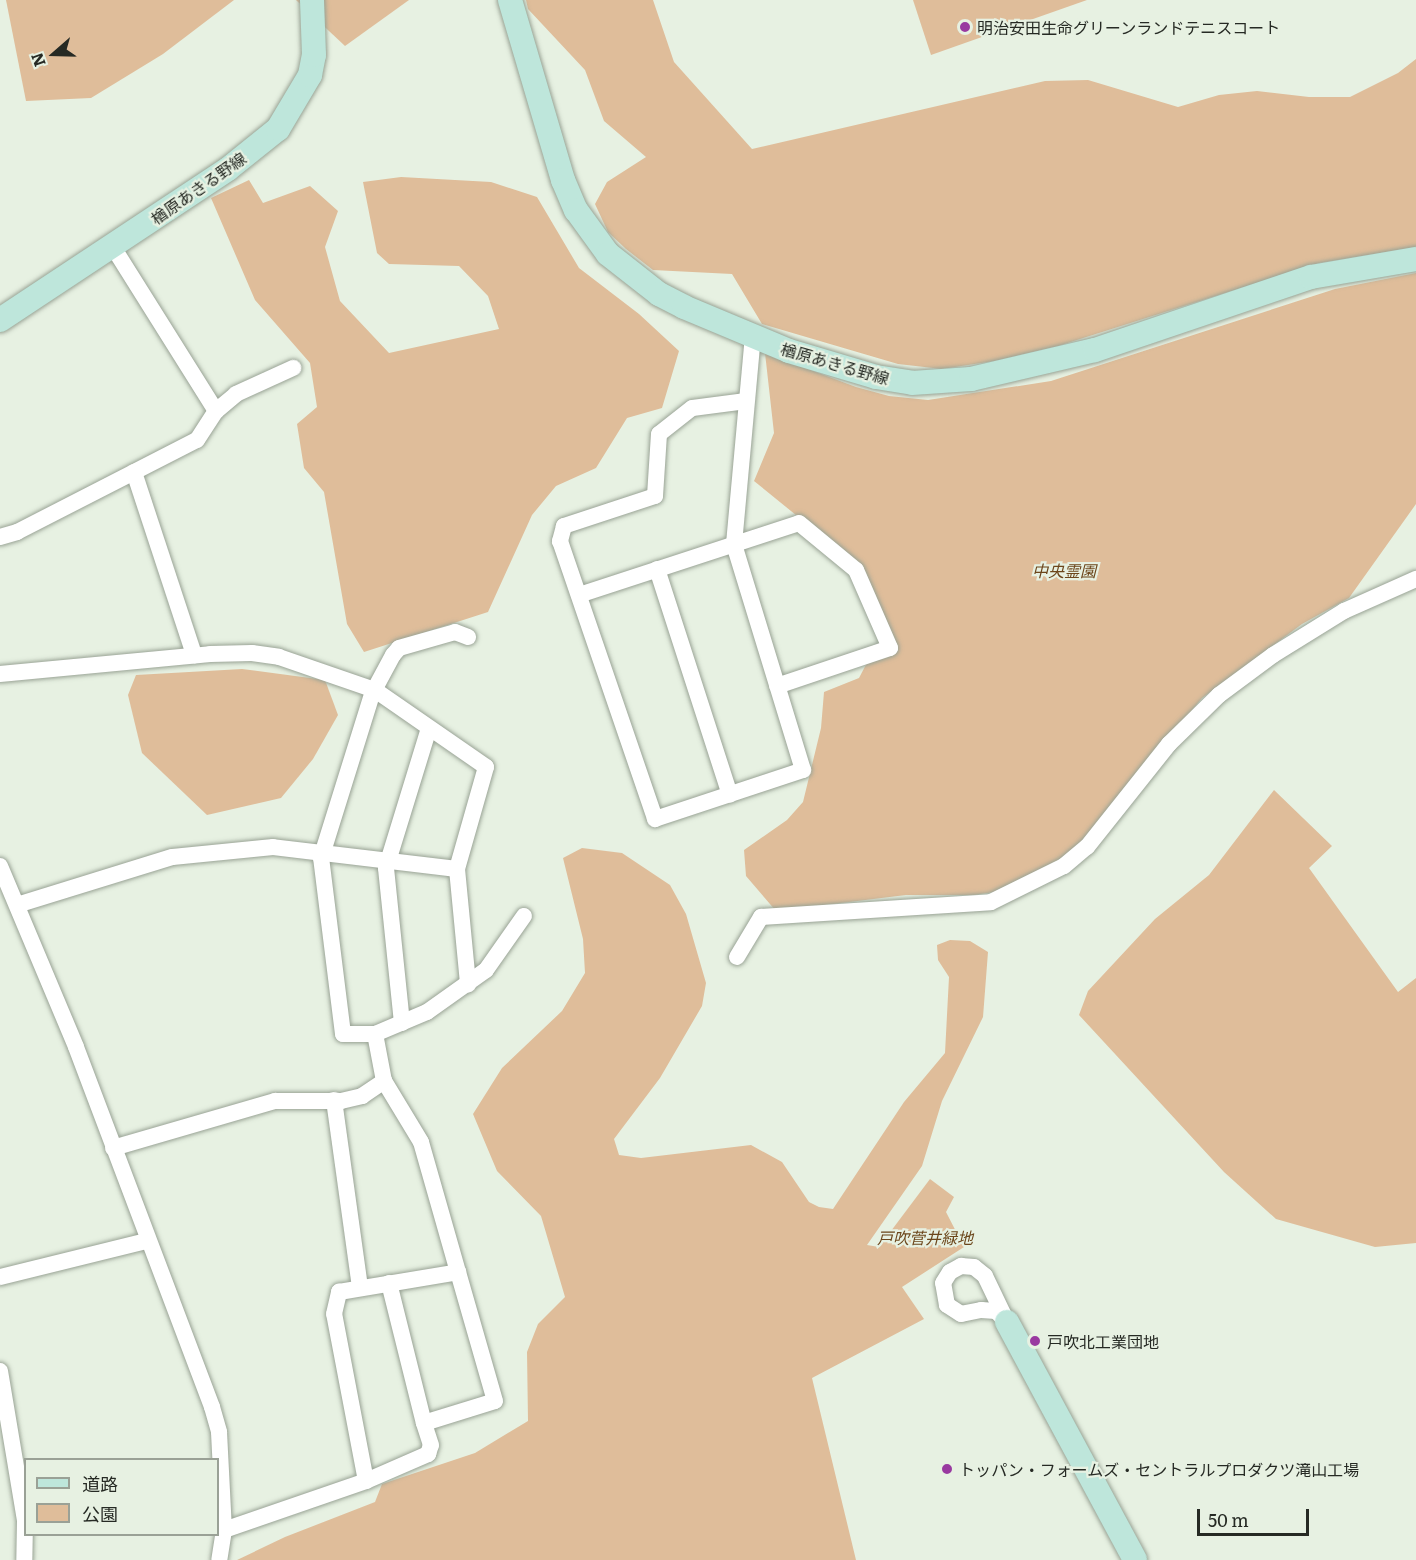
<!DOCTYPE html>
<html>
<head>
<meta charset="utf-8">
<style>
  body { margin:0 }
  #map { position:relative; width:1416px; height:1560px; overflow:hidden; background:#e7f1e2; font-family:Literata,"Noto Sans JP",serif }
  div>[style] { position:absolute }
  .green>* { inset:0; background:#dfbd9a }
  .roads { filter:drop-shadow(0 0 2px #99a395) drop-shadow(0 0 2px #99a395) }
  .street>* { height:16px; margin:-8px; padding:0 8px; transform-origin:8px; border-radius:8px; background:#fff }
  .secondary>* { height:24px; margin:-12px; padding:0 12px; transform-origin:12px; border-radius:12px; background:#bee6db }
  .dots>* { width:16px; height:16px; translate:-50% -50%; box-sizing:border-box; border:3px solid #e7f1e2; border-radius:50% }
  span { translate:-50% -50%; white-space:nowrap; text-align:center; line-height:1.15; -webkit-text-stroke:4.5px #e7f1e2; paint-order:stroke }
  .poi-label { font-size:16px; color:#262a24 }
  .left { translate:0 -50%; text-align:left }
  .street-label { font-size:16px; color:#262a24 }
  .park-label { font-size:16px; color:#6c461b; font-style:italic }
  .legend { position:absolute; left:24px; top:1458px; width:195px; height:78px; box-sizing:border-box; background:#e7f1e2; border:2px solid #9aa196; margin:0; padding:8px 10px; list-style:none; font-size:18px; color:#262a24 }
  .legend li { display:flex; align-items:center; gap:12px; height:30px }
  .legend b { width:30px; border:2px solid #9aa196 }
  .north { position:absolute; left:24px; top:24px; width:60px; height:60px; -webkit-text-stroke:4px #e7f1e2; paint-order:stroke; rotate:250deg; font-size:16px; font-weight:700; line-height:24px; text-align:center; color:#262a24 }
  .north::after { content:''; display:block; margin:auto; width:21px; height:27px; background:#262a24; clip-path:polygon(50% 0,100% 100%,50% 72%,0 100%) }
  .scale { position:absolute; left:1197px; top:1509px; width:112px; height:27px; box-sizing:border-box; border:3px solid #262a24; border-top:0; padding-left:8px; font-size:18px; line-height:21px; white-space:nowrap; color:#262a24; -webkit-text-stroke:4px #e7f1e2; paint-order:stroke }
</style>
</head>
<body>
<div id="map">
  <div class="green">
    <div style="clip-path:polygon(6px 0,234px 0,163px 54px,91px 98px,26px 101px)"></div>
    <div style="clip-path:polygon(296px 0,409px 0,345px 46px)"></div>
    <div style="clip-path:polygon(526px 0,653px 0,674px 62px,752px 149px,1045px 81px,1088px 80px,1178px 107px,1219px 95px,1257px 91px,1309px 97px,1350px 97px,1398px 73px,1416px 59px,1416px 247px,1319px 263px,1058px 346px,994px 361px,942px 369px,898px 364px,762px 324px,732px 274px,653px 270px,626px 249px,608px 232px,595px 204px,607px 182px,646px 157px,604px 121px,585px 70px,528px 9px)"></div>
    <div style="clip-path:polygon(913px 0,1087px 0,931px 55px)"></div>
    <div style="clip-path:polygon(401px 177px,491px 182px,537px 197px,579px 268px,639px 314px,679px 351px,662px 408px,627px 418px,596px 468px,556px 486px,532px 515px,488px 612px,364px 652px,347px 624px,324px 492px,304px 468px,297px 424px,317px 407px,310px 363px,255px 300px,211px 198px,249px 180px,263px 203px,310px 186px,338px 211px,325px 247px,340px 301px,389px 353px,499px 329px,488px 296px,459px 266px,389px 264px,377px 253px,363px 182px)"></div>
    <div style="clip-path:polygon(1416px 273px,1416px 504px,1349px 598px,1302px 624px,1202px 698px,1084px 841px,1058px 862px,994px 892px,974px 895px,906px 895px,776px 911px,746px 876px,744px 850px,787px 820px,803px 802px,821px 728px,824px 692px,859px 678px,870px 657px,893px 650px,860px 567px,754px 481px,774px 433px,765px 353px,856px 387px,889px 396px,928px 400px,1051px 381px,1335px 289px)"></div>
    <div style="clip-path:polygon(242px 669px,325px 680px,338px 715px,313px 759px,281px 798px,207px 815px,142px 753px,128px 695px,136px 675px)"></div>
    <div style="clip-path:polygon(1274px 790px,1332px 846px,1309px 868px,1398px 992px,1416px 978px,1416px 1243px,1375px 1247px,1276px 1219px,1224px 1172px,1079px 1015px,1088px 991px,1155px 919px,1209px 875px)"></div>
    <div style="clip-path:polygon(582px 848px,622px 853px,670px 885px,686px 914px,706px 983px,702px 1006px,660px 1078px,614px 1139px,619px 1155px,641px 1158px,751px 1145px,782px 1162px,809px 1202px,819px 1207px,833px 1209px,904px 1102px,945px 1053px,949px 977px,938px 960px,937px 945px,950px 940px,970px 941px,988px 952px,983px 1017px,942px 1101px,922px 1166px,867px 1245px,879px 1247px,930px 1179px,954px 1197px,946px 1212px,964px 1247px,902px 1287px,924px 1319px,812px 1378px,856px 1560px,237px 1560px,285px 1537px,375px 1502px,382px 1484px,475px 1453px,528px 1421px,527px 1352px,538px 1324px,565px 1297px,541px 1216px,497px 1171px,473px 1114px,502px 1068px,562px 1011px,585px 973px,583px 939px,563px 858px)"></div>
  </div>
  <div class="roads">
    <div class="street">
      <div style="left:113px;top:247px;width:194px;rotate:57.9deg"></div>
      <div style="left:746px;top:401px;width:54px;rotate:172.6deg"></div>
      <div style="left:692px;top:408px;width:42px;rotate:141.8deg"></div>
      <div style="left:659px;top:434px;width:62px;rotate:93.7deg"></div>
      <div style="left:655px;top:496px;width:96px;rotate:161.8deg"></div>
      <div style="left:564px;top:526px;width:16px;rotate:105deg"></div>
      <div style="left:560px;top:541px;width:294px;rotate:71.1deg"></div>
      <div style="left:655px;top:819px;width:156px;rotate:-18.3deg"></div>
      <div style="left:803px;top:770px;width:236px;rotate:-107deg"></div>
      <div style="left:734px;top:544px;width:210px;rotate:-84.8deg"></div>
      <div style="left:134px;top:472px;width:193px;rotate:71.8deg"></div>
      <div style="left:0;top:537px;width:18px;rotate:-16deg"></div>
      <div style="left:17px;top:532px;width:202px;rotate:-27.1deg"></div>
      <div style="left:197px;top:440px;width:35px;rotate:-57deg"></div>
      <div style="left:216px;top:411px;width:26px;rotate:-40deg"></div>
      <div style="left:236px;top:394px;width:63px;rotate:-24.5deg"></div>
      <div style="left:657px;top:569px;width:237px;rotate:72.1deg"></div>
      <div style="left:579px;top:595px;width:231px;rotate:-18.1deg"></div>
      <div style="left:799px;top:523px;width:74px;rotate:39.5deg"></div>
      <div style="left:856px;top:570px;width:85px;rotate:66.4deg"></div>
      <div style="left:890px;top:648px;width:119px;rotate:161.4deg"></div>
      <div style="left:0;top:674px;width:211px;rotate:-5.4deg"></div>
      <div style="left:210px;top:654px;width:42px;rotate:-1.4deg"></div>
      <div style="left:252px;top:653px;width:27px;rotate:8deg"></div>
      <div style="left:279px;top:657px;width:102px;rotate:19deg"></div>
      <div style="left:375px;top:690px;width:135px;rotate:34.7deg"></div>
      <div style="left:486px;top:767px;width:106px;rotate:105.9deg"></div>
      <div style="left:457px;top:869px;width:185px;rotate:-173.2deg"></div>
      <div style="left:273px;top:847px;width:101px;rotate:174.3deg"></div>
      <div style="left:172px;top:857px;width:162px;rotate:162.8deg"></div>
      <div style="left:0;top:866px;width:196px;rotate:67.2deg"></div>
      <div style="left:76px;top:1047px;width:385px;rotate:69.3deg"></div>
      <div style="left:212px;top:1407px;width:26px;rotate:74deg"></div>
      <div style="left:219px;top:1432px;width:98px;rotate:87.1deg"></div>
      <div style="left:224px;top:1530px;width:30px;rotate:99deg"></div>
      <div style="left:457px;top:869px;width:116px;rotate:84.5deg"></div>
      <div style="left:737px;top:957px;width:47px;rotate:-59deg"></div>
      <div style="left:761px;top:917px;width:230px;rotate:-3.7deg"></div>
      <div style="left:991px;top:902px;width:81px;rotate:-26.3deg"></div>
      <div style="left:1064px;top:866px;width:30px;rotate:-40deg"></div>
      <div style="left:1087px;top:847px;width:132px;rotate:-51.5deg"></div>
      <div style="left:1169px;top:744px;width:70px;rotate:-44.4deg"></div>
      <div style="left:1219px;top:695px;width:67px;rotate:-36.5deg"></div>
      <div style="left:1273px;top:655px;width:84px;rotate:-31.8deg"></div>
      <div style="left:1344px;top:611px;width:79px;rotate:-24deg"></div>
      <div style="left:402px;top:1023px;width:156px;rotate:-95.9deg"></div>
      <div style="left:386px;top:868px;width:146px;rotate:-72.9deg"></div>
      <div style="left:375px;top:1034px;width:56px;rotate:-22.9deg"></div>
      <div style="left:427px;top:1012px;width:72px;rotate:-35.4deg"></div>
      <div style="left:486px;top:970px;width:66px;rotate:-54.9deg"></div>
      <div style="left:334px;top:1100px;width:189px;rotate:82.1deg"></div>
      <div style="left:113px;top:1148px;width:169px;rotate:-16.2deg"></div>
      <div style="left:275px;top:1101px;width:66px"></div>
      <div style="left:341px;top:1101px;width:22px;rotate:-13deg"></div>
      <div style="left:362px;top:1096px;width:27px;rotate:-34deg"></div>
      <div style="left:961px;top:1266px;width:13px;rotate:4deg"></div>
      <div style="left:974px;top:1267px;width:14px;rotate:39deg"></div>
      <div style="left:985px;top:1276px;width:51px;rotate:64.4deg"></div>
      <div style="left:1007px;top:1322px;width:16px;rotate:-135deg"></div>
      <div style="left:996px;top:1311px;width:15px;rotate:-176deg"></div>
      <div style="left:981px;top:1310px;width:20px;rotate:169deg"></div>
      <div style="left:961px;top:1314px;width:17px;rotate:-147deg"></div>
      <div style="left:947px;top:1305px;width:22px;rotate:-100deg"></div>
      <div style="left:943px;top:1283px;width:13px;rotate:-58deg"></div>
      <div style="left:950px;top:1272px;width:13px;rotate:-29deg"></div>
      <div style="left:0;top:1277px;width:151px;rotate:-13.8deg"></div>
      <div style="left:389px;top:1283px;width:144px;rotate:76deg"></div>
      <div style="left:424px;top:1423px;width:74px;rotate:-17.2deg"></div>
      <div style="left:495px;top:1401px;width:134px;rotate:-106deg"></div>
      <div style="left:0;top:1371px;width:152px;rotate:80.5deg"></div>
      <div style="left:25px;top:1521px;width:39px;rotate:91deg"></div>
      <div style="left:366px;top:1481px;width:68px;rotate:-23.5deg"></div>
      <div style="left:428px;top:1454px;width:9px;rotate:-72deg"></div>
      <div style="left:431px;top:1445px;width:23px;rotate:-108deg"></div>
      <div style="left:224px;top:1530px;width:150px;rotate:-19deg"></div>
      <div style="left:366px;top:1481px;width:170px;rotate:-100.8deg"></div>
      <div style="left:334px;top:1314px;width:23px;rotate:-77deg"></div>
      <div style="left:339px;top:1292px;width:121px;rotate:-9.5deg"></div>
      <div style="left:458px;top:1272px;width:135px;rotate:-105.9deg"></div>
      <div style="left:421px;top:1142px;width:71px;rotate:-121.2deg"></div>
      <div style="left:384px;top:1081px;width:48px;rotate:-100.8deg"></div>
      <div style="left:375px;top:1034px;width:32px;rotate:180deg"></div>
      <div style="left:343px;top:1034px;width:177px;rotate:-97.1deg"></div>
      <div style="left:321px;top:858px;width:172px;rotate:-72.7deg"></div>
      <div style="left:372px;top:694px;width:44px;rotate:-61.7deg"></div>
      <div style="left:393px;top:655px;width:9px;rotate:-49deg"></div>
      <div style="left:399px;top:648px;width:58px;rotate:-15.9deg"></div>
      <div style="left:455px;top:632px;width:14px;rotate:21deg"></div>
    </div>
    <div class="secondary">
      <div style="left:510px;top:0;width:188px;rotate:73.6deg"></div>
      <div style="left:563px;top:180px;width:33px;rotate:67deg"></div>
      <div style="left:576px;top:210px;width:54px;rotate:54deg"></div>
      <div style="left:608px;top:254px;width:65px;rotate:38.1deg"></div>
      <div style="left:659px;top:294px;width:28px;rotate:27deg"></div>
      <div style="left:684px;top:307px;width:114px;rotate:22.7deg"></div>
      <div style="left:789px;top:351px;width:91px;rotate:16.6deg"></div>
      <div style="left:876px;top:377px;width:36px;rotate:9deg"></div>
      <div style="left:912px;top:383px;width:59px;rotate:-3.9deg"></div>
      <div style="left:971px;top:379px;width:127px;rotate:-13.2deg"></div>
      <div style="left:1095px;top:350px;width:228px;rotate:-18.7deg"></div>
      <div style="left:1311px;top:277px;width:107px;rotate:-9.7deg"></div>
      <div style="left:0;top:320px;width:273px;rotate:-33.5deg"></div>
      <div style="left:228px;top:169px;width:64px;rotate:-38.7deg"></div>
      <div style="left:278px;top:129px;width:63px;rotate:-59.3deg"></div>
      <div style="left:310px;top:75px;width:20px;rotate:-79deg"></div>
      <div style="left:314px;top:55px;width:55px;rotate:-92.1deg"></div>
      <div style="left:1007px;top:1322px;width:270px;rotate:61.7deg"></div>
    </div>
  </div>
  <div class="dots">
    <div style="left:965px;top:27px;background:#9939a0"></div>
    <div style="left:1035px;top:1341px;background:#9939a0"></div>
    <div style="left:947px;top:1469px;background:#9939a0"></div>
  </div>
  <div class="poi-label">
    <span class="left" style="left:977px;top:27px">明治安田生命グリーンランドテニスコート</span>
    <span class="left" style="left:1047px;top:1341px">戸吹北工業団地</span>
    <span class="left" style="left:959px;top:1469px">トッパン・フォームズ・セントラルプロダクツ滝山工場</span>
  </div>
  <div class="street-label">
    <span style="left:198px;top:188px;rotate:-35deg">楢原あきる野線</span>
    <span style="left:835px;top:363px;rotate:16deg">楢原あきる野線</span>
  </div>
  <div class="park-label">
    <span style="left:1064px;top:570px">中央霊園</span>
    <span style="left:925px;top:1237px">戸吹菅井緑地</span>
  </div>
  <ul class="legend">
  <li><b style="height:8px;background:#bee6db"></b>道路</li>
  <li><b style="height:16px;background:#dfbd9a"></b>公園</li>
  </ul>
  <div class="north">N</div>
  <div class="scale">50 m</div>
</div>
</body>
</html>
